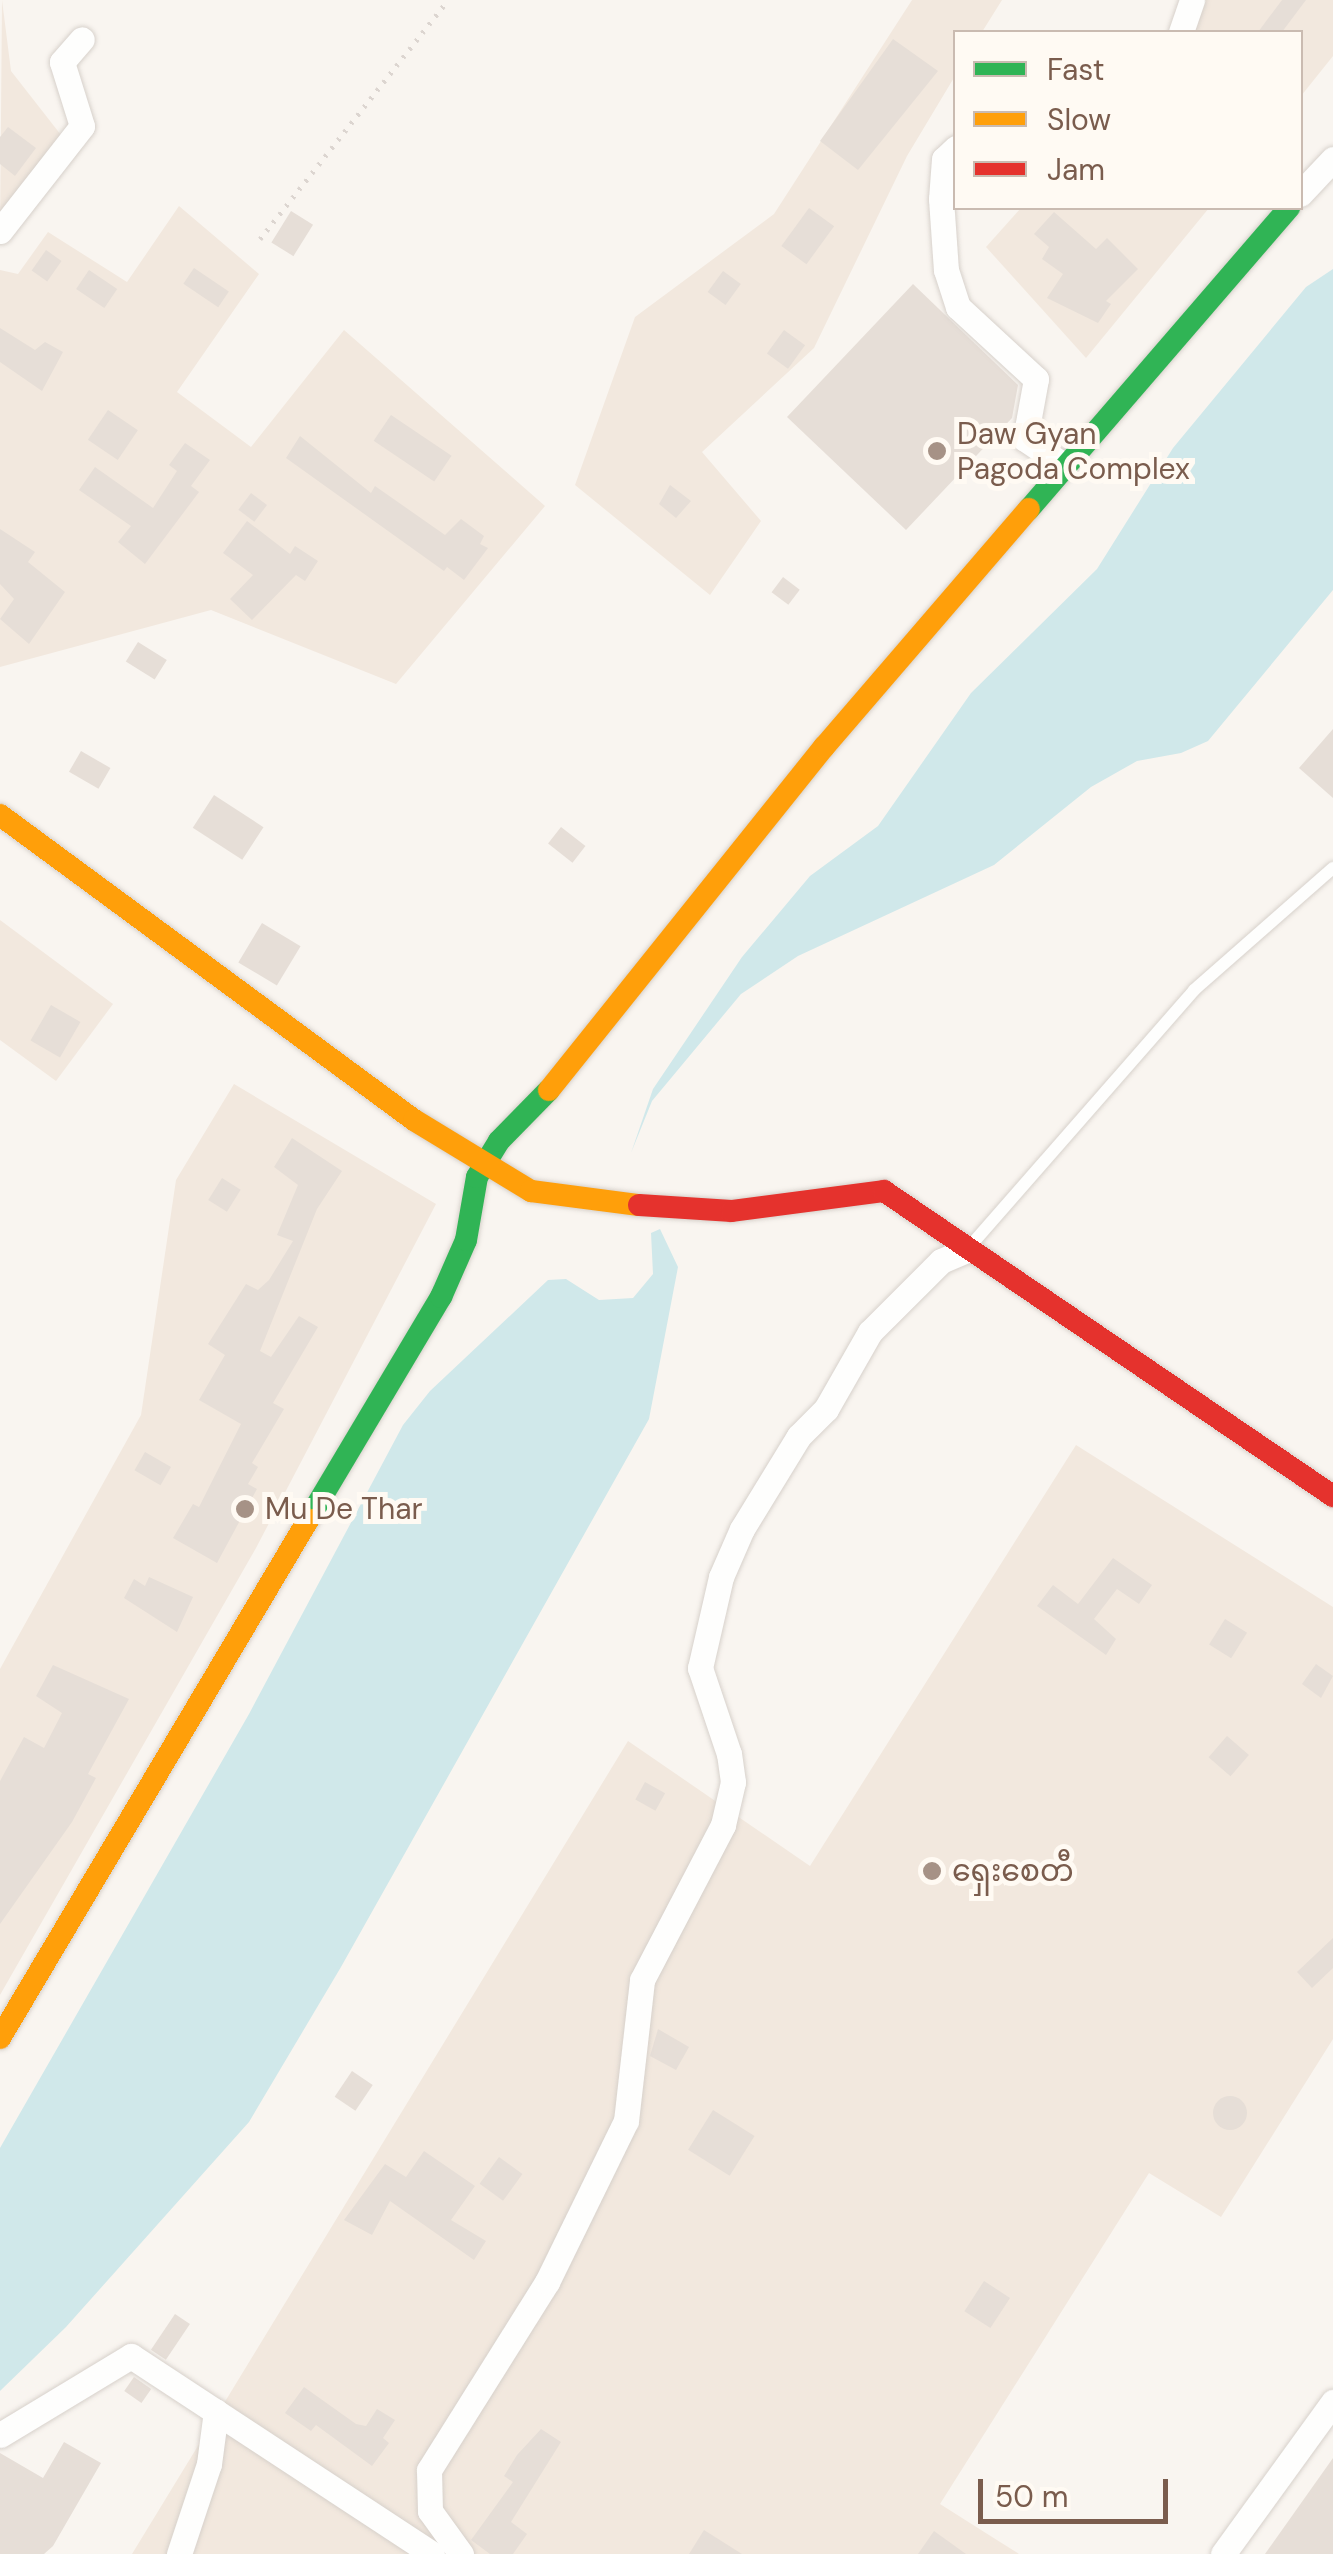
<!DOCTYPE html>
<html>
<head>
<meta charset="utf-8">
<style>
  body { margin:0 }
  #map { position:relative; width:1333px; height:2554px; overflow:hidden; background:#f9f5f0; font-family:"DM Sans","Noto Sans Myanmar",sans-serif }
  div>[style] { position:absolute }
  .residential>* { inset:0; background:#f2e8de }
  .water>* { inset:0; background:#d0e8ea }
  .building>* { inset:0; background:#e6ded7; transform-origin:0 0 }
  .round { border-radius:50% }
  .path>* { height:5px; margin-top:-2.5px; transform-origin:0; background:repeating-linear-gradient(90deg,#dcd5d0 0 2.5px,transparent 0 10.5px) }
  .roads { filter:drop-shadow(0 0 2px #d7d1cb) drop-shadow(0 0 2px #d7d1cb) }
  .lane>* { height:12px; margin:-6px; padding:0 6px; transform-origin:6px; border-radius:6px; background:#fefefd }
  .street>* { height:25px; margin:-12.5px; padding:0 12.5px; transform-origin:12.5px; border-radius:12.5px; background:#fefefd }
  .fast>* { height:22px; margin:-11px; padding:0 11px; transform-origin:11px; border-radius:11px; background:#30b455 }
  .slow>* { height:22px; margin:-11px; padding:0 11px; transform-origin:11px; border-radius:11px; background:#ff9f0a }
  .jam>* { height:22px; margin:-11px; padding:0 11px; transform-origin:11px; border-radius:11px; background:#e5322d }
  .dots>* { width:28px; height:28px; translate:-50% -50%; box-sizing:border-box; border:5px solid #fffaf3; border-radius:50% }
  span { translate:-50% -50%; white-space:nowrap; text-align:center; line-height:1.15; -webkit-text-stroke:10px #fffaf3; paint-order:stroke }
  .poi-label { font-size:30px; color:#7a5c4d }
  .left { translate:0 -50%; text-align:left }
  .legend { position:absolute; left:953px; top:30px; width:350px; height:180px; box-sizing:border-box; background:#fffaf3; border:2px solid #cabbb1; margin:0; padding:12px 18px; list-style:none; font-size:30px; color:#7a5c4d }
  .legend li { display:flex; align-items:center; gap:20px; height:50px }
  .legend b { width:50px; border:2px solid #cabbb1 }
  .scale { position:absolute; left:978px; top:2479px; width:190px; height:45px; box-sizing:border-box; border:5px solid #7a5c4d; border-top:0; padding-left:12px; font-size:30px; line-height:35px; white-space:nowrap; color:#7a5c4d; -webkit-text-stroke:8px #fffaf3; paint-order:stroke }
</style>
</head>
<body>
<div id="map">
  <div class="residential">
    <div style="clip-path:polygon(2px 0,11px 71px,61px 135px,0 233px)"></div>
    <div style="clip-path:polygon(912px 0,1002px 0,982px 32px,956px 32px,955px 76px,907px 156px,814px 348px,702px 452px,761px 521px,710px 595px,575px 485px,635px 317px,774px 214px)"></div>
    <div style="clip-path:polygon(1192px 0,1333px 0,1333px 56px,1301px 96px,1300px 32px,1175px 32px)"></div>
    <div style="clip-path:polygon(179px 206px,259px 274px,177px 392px,251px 447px,344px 330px,545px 506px,396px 684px,211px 610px,0 667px,0 270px,18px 274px,48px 232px,127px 282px)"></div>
    <div style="clip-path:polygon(1021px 208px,1209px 208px,1086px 358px,986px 247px)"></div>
    <div style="clip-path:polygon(0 920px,113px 1004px,56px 1081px,0 1040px)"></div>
    <div style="clip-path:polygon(234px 1084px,436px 1204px,256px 1548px,0 1995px,0 1669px,141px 1415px,176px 1180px)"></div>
    <div style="clip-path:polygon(1076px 1445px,1333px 1607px,1333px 2039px,1221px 2217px,1149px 2173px,940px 2504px,1019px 2554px,132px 2554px,628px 1741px,810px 1866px)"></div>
  </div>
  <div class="water">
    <div style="clip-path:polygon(1333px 269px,1333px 590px,1208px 741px,1181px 753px,1137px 761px,1091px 787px,994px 865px,798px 956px,741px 994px,652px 1101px,631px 1153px,653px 1089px,742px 957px,810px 876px,878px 826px,971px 693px,1097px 569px,1173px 448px,1306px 287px)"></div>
    <div style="clip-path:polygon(660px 1229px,678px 1267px,649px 1419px,341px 1967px,249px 2122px,66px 2327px,0 2391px,0 2148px,249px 1714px,403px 1425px,430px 1391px,548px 1280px,566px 1279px,599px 1300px,633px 1298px,653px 1274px,651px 1233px)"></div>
  </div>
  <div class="building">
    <div style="clip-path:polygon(1282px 0,1306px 0,1282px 32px,1258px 32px)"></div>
    <div style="clip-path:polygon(893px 39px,938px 71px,858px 170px,820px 141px)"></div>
    <div style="clip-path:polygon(8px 127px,36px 148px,15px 176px,0 164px,0 137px)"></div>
    <div style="left:809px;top:208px;width:31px;height:47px;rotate:36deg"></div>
    <div style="left:291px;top:211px;width:26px;height:37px;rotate:32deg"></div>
    <div style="clip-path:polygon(1054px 212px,1096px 249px,1107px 238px,1138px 269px,1106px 301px,1111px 304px,1098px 323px,1047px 298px,1063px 274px,1042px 259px,1049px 247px,1034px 234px)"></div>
    <div style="left:46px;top:250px;width:19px;height:25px;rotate:35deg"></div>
    <div style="left:194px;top:268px;width:42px;height:19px;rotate:34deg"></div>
    <div style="left:89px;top:270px;width:34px;height:23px;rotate:34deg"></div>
    <div style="left:723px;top:271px;width:22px;height:26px;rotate:36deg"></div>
    <div style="clip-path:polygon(913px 284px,1018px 385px,1012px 418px,906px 530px,787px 417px)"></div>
    <div style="clip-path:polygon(0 328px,35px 350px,45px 342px,63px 352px,42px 391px,0 362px)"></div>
    <div style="left:784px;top:330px;width:26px;height:29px;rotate:36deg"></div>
    <div style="left:108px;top:410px;width:36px;height:36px;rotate:34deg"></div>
    <div style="left:391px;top:415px;width:73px;height:31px;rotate:34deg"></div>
    <div style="clip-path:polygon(300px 436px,371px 493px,375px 486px,445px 535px,461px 519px,484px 536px,480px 544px,488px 548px,464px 580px,447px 567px,444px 571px,286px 458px)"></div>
    <div style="clip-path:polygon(185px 443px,210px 460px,191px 486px,199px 492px,145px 564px,118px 542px,131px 526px,79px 490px,95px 467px,153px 508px,177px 471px,169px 465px)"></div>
    <div style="clip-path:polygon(670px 485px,691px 501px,676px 518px,659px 504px)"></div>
    <div style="left:251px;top:493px;width:20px;height:21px;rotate:37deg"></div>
    <div style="clip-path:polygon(247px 521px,290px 554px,295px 546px,318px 561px,305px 581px,296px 575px,252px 620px,230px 599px,253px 575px,223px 553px)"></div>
    <div style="clip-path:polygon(0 529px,35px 552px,28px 562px,65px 592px,29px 644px,0 619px,14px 599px,0 584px)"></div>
    <div style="left:783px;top:577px;width:21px;height:19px;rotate:37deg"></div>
    <div style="left:138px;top:642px;width:34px;height:23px;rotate:32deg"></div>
    <div style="clip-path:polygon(1333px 729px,1333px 798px,1299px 768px)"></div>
    <div style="left:81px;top:751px;width:34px;height:24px;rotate:30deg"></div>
    <div style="left:214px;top:795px;width:59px;height:39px;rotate:33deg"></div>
    <div style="left:561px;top:827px;width:31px;height:21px;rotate:38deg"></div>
    <div style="left:262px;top:923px;width:45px;height:46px;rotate:31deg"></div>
    <div style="left:51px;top:1005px;width:34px;height:41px;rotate:30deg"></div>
    <div style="clip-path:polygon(292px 1138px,342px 1171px,317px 1209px,260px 1351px,271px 1357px,299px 1316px,318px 1327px,273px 1403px,284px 1409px,252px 1463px,258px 1467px,248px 1484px,257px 1489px,217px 1563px,173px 1538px,193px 1504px,199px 1507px,241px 1424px,199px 1400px,225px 1355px,208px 1344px,246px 1284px,258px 1290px,269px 1280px,293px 1241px,277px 1235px,298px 1185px,274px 1167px)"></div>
    <div style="left:222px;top:1178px;width:22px;height:26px;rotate:32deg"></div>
    <div style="left:145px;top:1452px;width:30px;height:21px;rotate:30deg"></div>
    <div style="clip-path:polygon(1113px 1558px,1152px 1585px,1139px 1604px,1117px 1589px,1094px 1619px,1116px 1639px,1106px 1655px,1037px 1606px,1053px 1585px,1078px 1604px)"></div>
    <div style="clip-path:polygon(149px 1577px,193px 1597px,177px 1632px,124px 1598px,134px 1579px,145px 1586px)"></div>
    <div style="left:1225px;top:1619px;width:26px;height:30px;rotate:32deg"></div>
    <div style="clip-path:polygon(1316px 1664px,1333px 1676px,1321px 1698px,1302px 1684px)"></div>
    <div style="clip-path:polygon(53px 1665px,129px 1699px,88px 1774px,96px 1778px,72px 1822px,0 1924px,0 1781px,24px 1737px,44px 1748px,62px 1713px,36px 1696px)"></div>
    <div style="left:1227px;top:1736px;width:29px;height:28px;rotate:41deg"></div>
    <div style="left:645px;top:1782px;width:23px;height:20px;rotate:29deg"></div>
    <div style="clip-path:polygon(1333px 1938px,1333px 1968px,1312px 1988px,1297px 1972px)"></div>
    <div style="clip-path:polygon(658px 2029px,689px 2047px,676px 2070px,650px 2056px)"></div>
    <div style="left:352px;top:2071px;width:25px;height:31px;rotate:34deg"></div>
    <div class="round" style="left:1213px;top:2096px;width:34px;height:34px"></div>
    <div style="left:713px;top:2110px;width:49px;height:47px;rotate:32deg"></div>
    <div style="clip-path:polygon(424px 2151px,475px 2186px,451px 2220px,486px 2241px,474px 2260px,390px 2201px,372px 2235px,344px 2220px,385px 2164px,406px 2177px)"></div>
    <div style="left:499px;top:2157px;width:29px;height:33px;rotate:36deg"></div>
    <div style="left:984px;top:2281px;width:31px;height:36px;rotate:33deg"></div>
    <div style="left:175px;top:2314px;width:18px;height:43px;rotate:34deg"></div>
    <div style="left:134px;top:2377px;width:21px;height:17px;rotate:35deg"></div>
    <div style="clip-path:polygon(304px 2387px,356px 2424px,366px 2426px,377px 2409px,395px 2420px,383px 2438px,389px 2443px,372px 2466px,316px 2425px,311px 2431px,285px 2413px)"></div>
    <div style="clip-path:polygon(541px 2429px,561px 2442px,511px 2522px,527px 2534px,513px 2554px,490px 2554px,471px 2540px,513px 2482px,504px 2476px,517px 2455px)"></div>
    <div style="clip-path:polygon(64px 2442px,101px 2463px,53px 2546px,44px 2554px,0 2554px,0 2453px,43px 2478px)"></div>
    <div style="clip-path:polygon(1333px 2458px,1333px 2554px,1265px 2554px)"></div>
    <div style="clip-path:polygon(704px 2530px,742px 2554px,689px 2554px)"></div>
    <div style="clip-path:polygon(934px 2531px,966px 2554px,918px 2554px)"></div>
  </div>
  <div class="path">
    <div style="left:260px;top:239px;width:304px;rotate:-51.8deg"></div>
  </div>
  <div class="roads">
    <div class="lane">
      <div style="left:972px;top:1244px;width:337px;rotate:-48.8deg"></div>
      <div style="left:1194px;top:990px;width:185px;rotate:-41.3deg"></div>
    </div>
    <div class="street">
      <div style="left:1181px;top:32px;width:34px;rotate:-71deg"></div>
      <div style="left:956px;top:148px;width:16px;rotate:137deg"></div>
      <div style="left:944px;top:159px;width:40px;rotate:94.3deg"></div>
      <div style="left:941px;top:199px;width:71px;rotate:86deg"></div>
      <div style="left:946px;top:270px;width:39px;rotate:72deg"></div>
      <div style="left:958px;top:307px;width:106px;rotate:42.7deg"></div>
      <div style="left:1036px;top:379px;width:61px;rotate:100.4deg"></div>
      <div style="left:1025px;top:439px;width:48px;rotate:34deg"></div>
      <div style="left:1300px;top:194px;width:48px;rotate:-46.7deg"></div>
      <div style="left:0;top:231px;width:133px;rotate:-52deg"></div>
      <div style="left:82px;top:126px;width:67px;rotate:-107.4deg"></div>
      <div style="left:62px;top:62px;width:30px;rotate:-49deg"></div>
      <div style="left:0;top:2435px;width:153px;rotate:-31.1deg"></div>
      <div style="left:131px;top:2356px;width:360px;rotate:33.3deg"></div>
      <div style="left:179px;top:2554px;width:95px;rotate:-71.6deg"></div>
      <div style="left:209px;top:2464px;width:53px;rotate:-82.5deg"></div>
      <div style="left:461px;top:2554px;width:53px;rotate:-125.8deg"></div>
      <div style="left:430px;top:2511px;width:41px;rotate:-91.4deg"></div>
      <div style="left:429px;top:2470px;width:222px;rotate:-57.9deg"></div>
      <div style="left:547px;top:2282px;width:179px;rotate:-63.9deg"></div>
      <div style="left:626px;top:2121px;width:142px;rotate:-83.5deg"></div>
      <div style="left:642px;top:1980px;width:175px;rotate:-62.4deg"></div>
      <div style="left:723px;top:1825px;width:44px;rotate:-76.9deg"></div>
      <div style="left:733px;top:1782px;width:28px;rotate:-98deg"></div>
      <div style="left:729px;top:1754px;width:91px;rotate:-108.6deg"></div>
      <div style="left:700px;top:1668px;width:93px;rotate:-77deg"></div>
      <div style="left:721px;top:1577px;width:52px;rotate:-66.4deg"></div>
      <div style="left:742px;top:1529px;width:109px;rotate:-58.5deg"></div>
      <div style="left:799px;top:1436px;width:38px;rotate:-45deg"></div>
      <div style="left:826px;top:1409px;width:89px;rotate:-60.3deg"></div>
      <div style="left:870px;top:1332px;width:100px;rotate:-45deg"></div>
      <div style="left:941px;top:1261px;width:28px;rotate:-23deg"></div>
      <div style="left:1223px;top:2554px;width:188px;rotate:-54.1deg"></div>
    </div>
    <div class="fast">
      <div style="left:1029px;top:509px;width:398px;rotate:-49.2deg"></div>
      <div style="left:308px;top:1520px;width:260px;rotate:-59.2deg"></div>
      <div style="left:441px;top:1297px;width:62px;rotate:-66.3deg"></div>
      <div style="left:466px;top:1240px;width:64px;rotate:-80.1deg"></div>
      <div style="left:477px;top:1177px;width:42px;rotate:-58.6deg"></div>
      <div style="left:499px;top:1141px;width:71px;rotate:-45.6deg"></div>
    </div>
    <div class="slow">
      <div style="left:0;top:815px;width:514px;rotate:36.38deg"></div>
      <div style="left:414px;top:1120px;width:137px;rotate:31.3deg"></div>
      <div style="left:531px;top:1191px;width:109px;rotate:7.4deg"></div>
      <div style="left:549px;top:1090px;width:440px;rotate:-51.3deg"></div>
      <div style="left:824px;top:747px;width:314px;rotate:-49.3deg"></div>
      <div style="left:0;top:2038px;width:603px;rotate:-59.26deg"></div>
    </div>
    <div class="jam">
      <div style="left:639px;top:1205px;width:93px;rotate:3.7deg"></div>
      <div style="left:732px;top:1211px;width:153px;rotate:-7.5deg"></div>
      <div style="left:884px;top:1191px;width:543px;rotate:34.19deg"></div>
    </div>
  </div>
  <div class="dots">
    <div style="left:937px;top:451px;background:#a69286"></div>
    <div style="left:245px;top:1509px;background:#a69286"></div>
    <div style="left:932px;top:1871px;background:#a69286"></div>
  </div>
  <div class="poi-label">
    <span class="left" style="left:957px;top:451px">Daw Gyan<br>Pagoda Complex</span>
    <span class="left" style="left:265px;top:1509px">Mu De Thar</span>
    <span class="left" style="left:952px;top:1871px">ရှေးစေတီ</span>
  </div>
  <ul class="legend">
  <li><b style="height:12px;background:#30b455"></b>Fast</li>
  <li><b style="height:12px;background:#ff9f0a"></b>Slow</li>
  <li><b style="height:12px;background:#e5322d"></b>Jam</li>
  </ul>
  <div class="scale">50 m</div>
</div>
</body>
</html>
